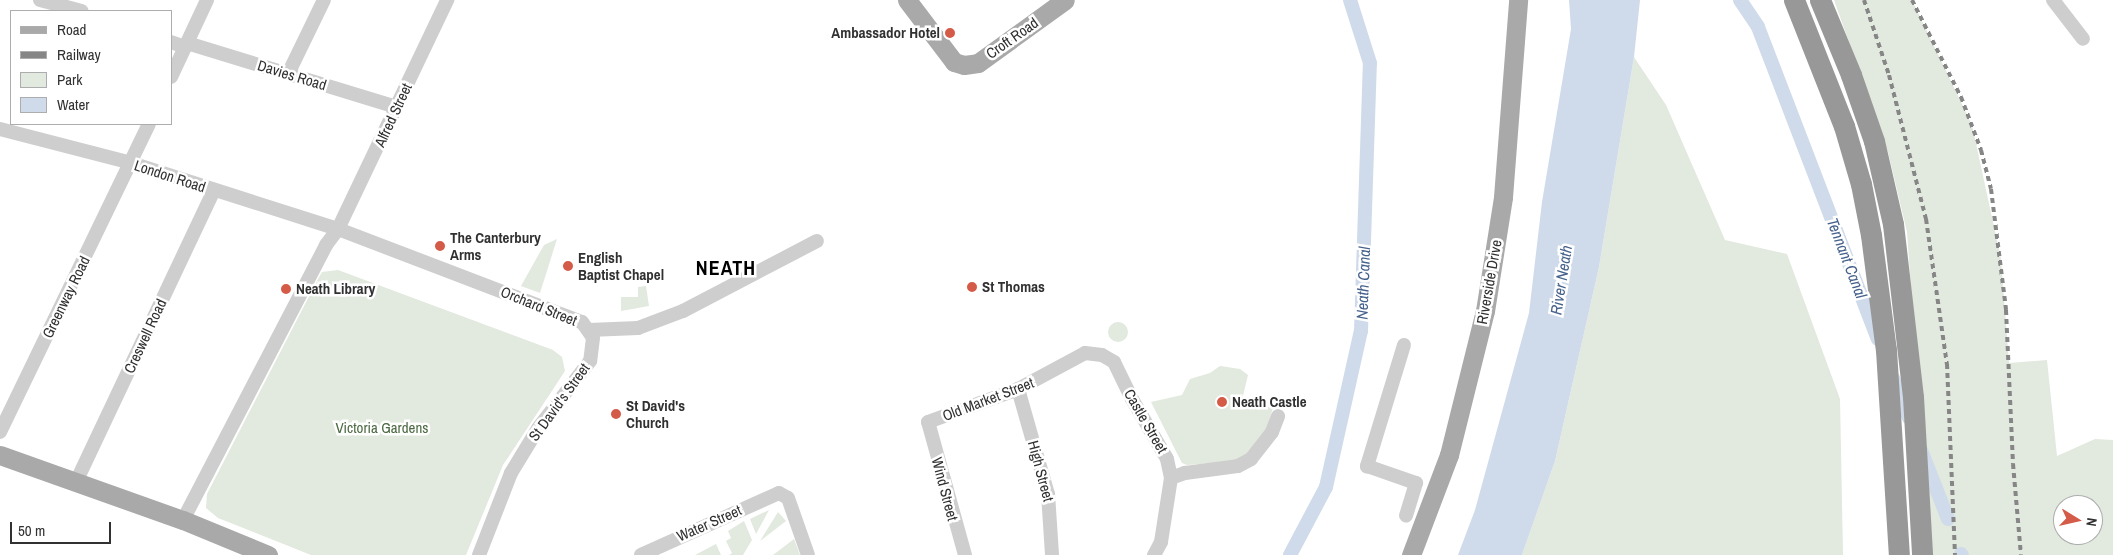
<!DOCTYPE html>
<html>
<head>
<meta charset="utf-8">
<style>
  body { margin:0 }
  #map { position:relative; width:2113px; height:555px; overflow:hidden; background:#fff; font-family:"Archivo Narrow",sans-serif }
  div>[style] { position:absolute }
  .green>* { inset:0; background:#e2e9de }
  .round { border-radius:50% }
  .water>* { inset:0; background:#cfdaea }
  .canal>* { height:14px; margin:-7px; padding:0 7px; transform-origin:7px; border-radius:7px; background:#cfdaea }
  .minor>* { height:14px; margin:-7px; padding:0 7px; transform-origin:7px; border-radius:7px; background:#cecece }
  .major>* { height:19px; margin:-9.5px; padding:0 9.5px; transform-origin:9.5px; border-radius:9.5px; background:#a9a9a9 }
  .highway>* { height:21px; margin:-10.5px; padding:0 10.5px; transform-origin:10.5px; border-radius:10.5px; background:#989898 }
  .rail>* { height:4px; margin-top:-2px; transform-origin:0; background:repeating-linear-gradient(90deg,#868686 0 5px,transparent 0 9px) }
  .dots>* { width:14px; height:14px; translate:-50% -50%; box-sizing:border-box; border:2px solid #fff; border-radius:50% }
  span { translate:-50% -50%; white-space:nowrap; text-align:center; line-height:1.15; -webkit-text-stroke:5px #fff; paint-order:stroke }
  .poi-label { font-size:15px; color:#313131; font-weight:700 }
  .right { translate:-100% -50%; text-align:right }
  .left { translate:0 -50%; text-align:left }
  .street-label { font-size:15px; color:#313131 }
  .park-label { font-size:15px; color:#4c6942 }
  .water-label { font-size:16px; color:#46628c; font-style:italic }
  .district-label { font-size:20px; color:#000; font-weight:700; letter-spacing:1px }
  .legend { position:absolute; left:10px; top:10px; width:162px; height:115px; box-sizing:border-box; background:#fff; border:1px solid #adadad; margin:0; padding:6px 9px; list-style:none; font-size:15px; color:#313131 }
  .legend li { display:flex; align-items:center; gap:10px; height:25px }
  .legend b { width:25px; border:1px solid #adadad }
  .north { position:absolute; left:2053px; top:495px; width:50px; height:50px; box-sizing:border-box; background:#fff; border:1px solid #adadad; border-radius:50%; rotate:99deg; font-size:14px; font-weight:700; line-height:20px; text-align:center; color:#313131 }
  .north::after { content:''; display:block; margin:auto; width:18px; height:22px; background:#d45b47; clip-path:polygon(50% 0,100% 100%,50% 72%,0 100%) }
  .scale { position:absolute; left:10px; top:522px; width:101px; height:22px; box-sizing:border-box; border:2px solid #313131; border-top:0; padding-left:6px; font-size:15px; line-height:18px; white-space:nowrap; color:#313131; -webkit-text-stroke:4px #fff; paint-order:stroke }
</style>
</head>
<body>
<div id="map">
  <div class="green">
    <div style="clip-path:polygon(evenodd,1834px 0,1912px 0,1972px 125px,2001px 259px,2009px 363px,2047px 360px,2057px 456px,2095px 439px,2113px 440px,2113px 555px,1930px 555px,1907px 232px,1888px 152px,1834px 0,2063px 505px,2093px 505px,2093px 535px,2063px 535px,2063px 505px)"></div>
    <div style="clip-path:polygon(1634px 57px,1666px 105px,1725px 240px,1787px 254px,1840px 399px,1843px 555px,1522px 555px,1555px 461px,1599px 267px)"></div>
    <div style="clip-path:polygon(557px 239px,540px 293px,521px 286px,544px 245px)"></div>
    <div style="clip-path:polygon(338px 270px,553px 350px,562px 357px,565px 371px,503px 465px,466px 555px,311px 555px,218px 518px,206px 508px,207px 494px,318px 279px,322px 272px)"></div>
    <div style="clip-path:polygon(646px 286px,649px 306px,621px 311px,621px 297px,638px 297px,638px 287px)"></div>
    <div class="round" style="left:1108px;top:322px;width:20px;height:20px"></div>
    <div style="clip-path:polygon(1220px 366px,1240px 369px,1248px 375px,1242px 400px,1273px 408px,1267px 428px,1253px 450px,1237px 461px,1187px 465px,1182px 463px,1151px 402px,1182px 395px,1190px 379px,1210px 373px)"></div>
    <div style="clip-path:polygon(769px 510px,756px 534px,750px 519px)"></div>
    <div style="clip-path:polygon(778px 512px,786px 521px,760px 541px)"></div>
    <div style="clip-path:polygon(744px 521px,752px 540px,743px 555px,729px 555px,732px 553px,726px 541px,731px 538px,728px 531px)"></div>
    <div style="clip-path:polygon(794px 539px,800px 555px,773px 555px)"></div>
    <div style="clip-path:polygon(716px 544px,721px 555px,695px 555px)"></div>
  </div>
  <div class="water">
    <div style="clip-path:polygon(1569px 0,1640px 0,1634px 57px,1599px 267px,1555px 461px,1522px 555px,1458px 555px,1475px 510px,1529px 313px,1542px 202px,1571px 29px)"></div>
  </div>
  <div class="canal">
    <div style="left:1740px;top:0;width:32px;rotate:56deg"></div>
    <div style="left:1758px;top:27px;width:334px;rotate:69deg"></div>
    <div style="left:1893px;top:378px;width:43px;rotate:68.2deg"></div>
    <div style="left:1921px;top:450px;width:74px;rotate:68.6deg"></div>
    <div style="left:1961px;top:554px;width:1px;rotate:45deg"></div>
    <div style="left:1290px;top:555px;width:77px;rotate:-62.1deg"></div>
    <div style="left:1326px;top:487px;width:160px;rotate:-77.4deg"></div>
    <div style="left:1361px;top:331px;width:268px;rotate:-88.1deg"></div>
    <div style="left:1370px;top:63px;width:66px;rotate:-107.6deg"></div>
  </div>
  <div class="minor">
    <div style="left:40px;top:0;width:43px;rotate:14.7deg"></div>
    <div style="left:2053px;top:0;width:49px;rotate:52.4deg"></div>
    <div style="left:171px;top:42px;width:15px;rotate:20deg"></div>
    <div style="left:187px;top:43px;width:219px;rotate:17deg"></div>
    <div style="left:288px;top:74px;width:82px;rotate:-64.1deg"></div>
    <div style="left:171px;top:77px;width:85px;rotate:-64.9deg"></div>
    <div style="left:0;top:129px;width:135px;rotate:14.5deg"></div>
    <div style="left:131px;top:163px;width:217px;rotate:17.7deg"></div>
    <div style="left:338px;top:229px;width:261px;rotate:20.9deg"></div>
    <div style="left:582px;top:322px;width:19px;rotate:55deg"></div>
    <div style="left:593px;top:338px;width:23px;rotate:97deg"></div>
    <div style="left:590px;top:361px;width:83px;rotate:127.7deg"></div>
    <div style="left:539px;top:427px;width:54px;rotate:121.3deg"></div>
    <div style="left:511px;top:473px;width:88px;rotate:111.3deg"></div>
    <div style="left:589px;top:330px;width:49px;rotate:-2.3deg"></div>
    <div style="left:638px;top:328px;width:48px;rotate:-20.7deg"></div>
    <div style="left:683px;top:311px;width:151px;rotate:-27.6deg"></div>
    <div style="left:1404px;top:345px;width:127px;rotate:107deg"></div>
    <div style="left:1367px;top:466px;width:52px;rotate:19.1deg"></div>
    <div style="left:1416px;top:483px;width:34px;rotate:107deg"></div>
    <div style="left:1018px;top:389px;width:109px;rotate:74.1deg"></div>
    <div style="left:1048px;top:494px;width:61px;rotate:86.2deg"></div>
    <div style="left:0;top:432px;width:342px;rotate:-64.2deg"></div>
    <div style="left:1171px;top:478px;width:15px;rotate:-20deg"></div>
    <div style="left:1185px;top:473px;width:53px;rotate:-7.5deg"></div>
    <div style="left:1238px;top:466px;width:15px;rotate:-28deg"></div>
    <div style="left:1251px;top:459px;width:34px;rotate:-52deg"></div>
    <div style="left:1272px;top:432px;width:17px;rotate:-69deg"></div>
    <div style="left:76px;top:482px;width:323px;rotate:-64.7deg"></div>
    <div style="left:183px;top:520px;width:310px;rotate:-62.5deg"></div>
    <div style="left:326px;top:245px;width:20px;rotate:-53deg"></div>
    <div style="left:338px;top:229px;width:254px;rotate:-64.5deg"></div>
    <div style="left:641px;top:555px;width:151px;rotate:-24.2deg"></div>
    <div style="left:779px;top:493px;width:10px;rotate:29deg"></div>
    <div style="left:788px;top:498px;width:60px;rotate:70.7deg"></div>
    <div style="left:965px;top:555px;width:138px;rotate:-105.5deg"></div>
    <div style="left:928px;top:422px;width:96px;rotate:-20.1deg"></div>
    <div style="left:1018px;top:389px;width:76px;rotate:-28.2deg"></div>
    <div style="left:1085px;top:353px;width:17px;rotate:7deg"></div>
    <div style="left:1102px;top:355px;width:14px;rotate:30deg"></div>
    <div style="left:1114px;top:362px;width:41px;rotate:64.1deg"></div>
    <div style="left:1132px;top:399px;width:69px;rotate:59.7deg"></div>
    <div style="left:1167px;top:459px;width:19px;rotate:78deg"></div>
    <div style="left:1171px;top:478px;width:65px;rotate:98.9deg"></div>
    <div style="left:1161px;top:542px;width:15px;rotate:118deg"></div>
  </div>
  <div class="major">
    <div style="left:907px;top:0;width:78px;rotate:52.8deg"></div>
    <div style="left:954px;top:62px;width:10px;rotate:17deg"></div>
    <div style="left:964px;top:65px;width:14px;rotate:-8deg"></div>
    <div style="left:978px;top:63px;width:107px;rotate:-35.9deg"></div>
    <div style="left:0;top:455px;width:194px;rotate:19.6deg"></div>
    <div style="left:183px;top:520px;width:92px;rotate:22.4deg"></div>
    <div style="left:1411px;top:555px;width:107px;rotate:-69.2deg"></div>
    <div style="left:1449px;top:455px;width:148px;rotate:-76deg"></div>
    <div style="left:1485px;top:311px;width:115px;rotate:-81deg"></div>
    <div style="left:1503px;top:197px;width:198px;rotate:-85.6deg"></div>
  </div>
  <div class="highway">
    <div style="left:1794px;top:0;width:136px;rotate:68.4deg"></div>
    <div style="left:1844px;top:126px;width:60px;rotate:73.7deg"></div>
    <div style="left:1861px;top:184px;width:52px;rotate:78.9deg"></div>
    <div style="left:1871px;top:235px;width:116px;rotate:82.6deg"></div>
    <div style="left:1886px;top:350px;width:205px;rotate:86.4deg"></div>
    <div style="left:1820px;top:0;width:81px;rotate:67.5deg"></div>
    <div style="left:1851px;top:75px;width:70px;rotate:70.8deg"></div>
    <div style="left:1874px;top:141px;width:85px;rotate:77.1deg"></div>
    <div style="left:1893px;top:224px;width:174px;rotate:83.4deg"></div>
    <div style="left:1913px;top:397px;width:158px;rotate:86.7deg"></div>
  </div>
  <div class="rail">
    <div style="left:1864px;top:0;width:79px;rotate:71.6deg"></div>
    <div style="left:1889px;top:75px;width:149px;rotate:75.6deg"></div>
    <div style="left:1926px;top:219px;width:147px;rotate:81.8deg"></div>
    <div style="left:1947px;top:364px;width:191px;rotate:87.6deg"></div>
    <div style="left:1912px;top:0;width:109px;rotate:63.2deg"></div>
    <div style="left:1961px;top:97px;width:57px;rotate:69.3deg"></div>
    <div style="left:1981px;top:150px;width:40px;rotate:75.6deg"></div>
    <div style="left:1991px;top:189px;width:122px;rotate:82.9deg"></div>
    <div style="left:2006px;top:310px;width:154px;rotate:87.4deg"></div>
    <div style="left:2013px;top:464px;width:91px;rotate:85deg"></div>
  </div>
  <div class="dots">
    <div style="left:950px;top:33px;background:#d45b47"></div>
    <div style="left:440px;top:246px;background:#d45b47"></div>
    <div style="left:568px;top:266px;background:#d45b47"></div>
    <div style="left:972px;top:287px;background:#d45b47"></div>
    <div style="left:286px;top:289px;background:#d45b47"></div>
    <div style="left:1222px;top:402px;background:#d45b47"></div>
    <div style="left:616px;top:414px;background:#d45b47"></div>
  </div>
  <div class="poi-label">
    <span class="right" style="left:940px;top:33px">Ambassador Hotel</span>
    <span class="left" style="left:450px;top:246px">The Canterbury<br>Arms</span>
    <span class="left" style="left:578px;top:266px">English<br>Baptist Chapel</span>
    <span class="left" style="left:982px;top:287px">St Thomas</span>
    <span class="left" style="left:296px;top:289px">Neath Library</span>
    <span class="left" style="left:1232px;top:402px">Neath Castle</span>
    <span class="left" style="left:626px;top:414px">St David's<br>Church</span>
  </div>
  <div class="street-label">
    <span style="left:1012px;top:38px;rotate:-35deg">Croft Road</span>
    <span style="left:292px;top:75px;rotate:17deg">Davies Road</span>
    <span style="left:393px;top:115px;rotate:-65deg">Alfred Street</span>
    <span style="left:170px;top:176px;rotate:18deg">London Road</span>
    <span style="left:1489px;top:282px;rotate:-80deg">Riverside Drive</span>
    <span style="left:66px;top:297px;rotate:-64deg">Greenway Road</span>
    <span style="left:539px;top:306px;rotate:22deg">Orchard Street</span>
    <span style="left:145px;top:336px;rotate:-65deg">Creswell Road</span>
    <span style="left:988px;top:399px;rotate:-21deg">Old Market Street</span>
    <span style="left:559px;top:402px;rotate:-54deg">St David's Street</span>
    <span style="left:1146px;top:421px;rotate:60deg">Castle Street</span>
    <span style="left:1041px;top:471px;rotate:75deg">High Street</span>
    <span style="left:945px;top:489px;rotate:75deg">Wind Street</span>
    <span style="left:709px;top:523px;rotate:-24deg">Water Street</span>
  </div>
  <div class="park-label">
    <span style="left:382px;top:428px">Victoria Gardens</span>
  </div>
  <div class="water-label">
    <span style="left:1847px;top:258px;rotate:69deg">Tennant Canal</span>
    <span style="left:1561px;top:280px;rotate:-81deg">River Neath</span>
    <span style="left:1363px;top:283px;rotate:-88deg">Neath Canal</span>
  </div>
  <div class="district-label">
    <span style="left:726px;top:267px">NEATH</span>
  </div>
  <ul class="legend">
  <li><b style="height:6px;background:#a9a9a9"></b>Road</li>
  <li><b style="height:6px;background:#868686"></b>Railway</li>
  <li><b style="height:14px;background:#e2e9de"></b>Park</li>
  <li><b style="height:14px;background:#cfdaea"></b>Water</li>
  </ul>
  <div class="north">N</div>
  <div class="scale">50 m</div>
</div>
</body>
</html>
